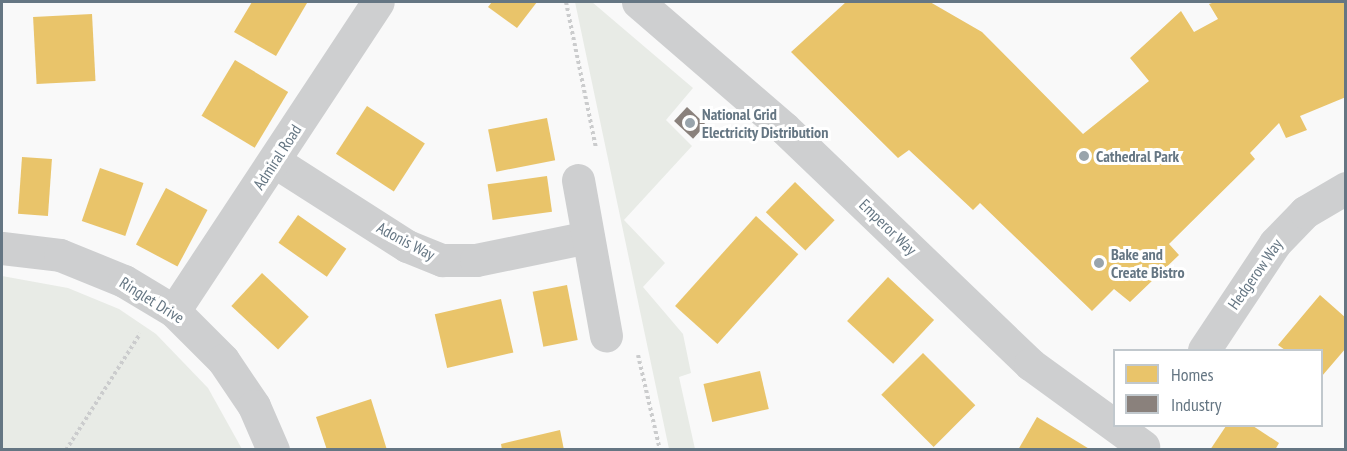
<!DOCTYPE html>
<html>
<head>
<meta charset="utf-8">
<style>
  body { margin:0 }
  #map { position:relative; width:1347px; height:451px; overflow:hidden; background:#f9f9f9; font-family:"PT Sans Narrow",sans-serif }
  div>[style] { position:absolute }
  .green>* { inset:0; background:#e8ebe6 }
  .homes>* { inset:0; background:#e9c46a; transform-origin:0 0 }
  .industry>* { inset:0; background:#8a817c; transform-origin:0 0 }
  .path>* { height:4px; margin-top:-2px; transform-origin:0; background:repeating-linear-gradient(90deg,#cbcccd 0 3px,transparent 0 6px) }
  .minor>* { height:33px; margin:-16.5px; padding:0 16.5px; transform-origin:16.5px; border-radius:16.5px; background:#cecfd0 }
  .dots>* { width:16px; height:16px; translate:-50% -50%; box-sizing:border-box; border:3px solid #fff; border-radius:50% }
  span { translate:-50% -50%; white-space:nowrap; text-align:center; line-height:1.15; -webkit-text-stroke:6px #fff; paint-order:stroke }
  .poi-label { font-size:16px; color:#657683; font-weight:700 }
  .left { translate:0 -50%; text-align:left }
  .street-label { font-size:16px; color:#657683 }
  .frame { position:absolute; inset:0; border:3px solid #657683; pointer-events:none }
  .legend { position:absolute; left:1113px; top:349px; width:210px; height:78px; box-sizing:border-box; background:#fff; border:2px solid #c1c8cd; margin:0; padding:8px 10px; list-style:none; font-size:18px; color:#657683 }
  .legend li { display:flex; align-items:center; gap:12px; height:30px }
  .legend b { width:30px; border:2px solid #c1c8cd }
</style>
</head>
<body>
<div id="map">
  <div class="green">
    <div style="clip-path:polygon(575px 2px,592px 2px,693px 88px,666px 120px,692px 146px,624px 220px,665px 263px,643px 287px,683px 334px,691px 373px,679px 377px,695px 449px,669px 449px)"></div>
    <div style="clip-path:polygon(2px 276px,68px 288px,119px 309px,156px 334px,208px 388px,242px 449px,2px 449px)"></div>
  </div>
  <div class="homes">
    <div style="clip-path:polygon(252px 2px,307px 3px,276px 56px,234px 32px)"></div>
    <div style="clip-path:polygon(492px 2px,537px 2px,517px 28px,488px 7px)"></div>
    <div style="clip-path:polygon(846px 2px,930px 2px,982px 32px,1083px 134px,1149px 81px,1130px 58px,1181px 11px,1194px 32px,1218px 19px,1209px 4px,1215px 2px,1346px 2px,1346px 97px,1300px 116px,1307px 130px,1286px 138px,1279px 123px,1250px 153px,1255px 159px,1169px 244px,1179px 255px,1130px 302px,1114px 289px,1092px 311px,980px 203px,973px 210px,909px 150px,898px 158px,791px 52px)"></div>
    <div style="left:92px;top:14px;width:67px;height:59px;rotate:87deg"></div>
    <div style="left:235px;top:60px;width:62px;height:65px;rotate:31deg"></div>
    <div style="left:367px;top:106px;width:69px;height:57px;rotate:33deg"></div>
    <div style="left:547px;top:118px;width:43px;height:60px;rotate:79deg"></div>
    <div style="left:22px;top:157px;width:30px;height:57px;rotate:4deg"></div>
    <div style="left:100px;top:168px;width:46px;height:56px;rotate:19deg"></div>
    <div style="left:547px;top:176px;width:36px;height:60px;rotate:82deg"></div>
    <div style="left:795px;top:182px;width:55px;height:42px;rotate:44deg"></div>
    <div style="left:166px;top:188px;width:47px;height:64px;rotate:28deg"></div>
    <div style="left:298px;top:215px;width:59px;height:34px;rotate:35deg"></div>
    <div style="left:756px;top:216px;width:57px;height:121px;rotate:42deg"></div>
    <div style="left:262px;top:273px;width:64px;height:45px;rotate:43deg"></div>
    <div style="left:888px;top:277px;width:63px;height:60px;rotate:43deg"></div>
    <div style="left:567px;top:285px;width:56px;height:35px;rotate:79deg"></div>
    <div style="clip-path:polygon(1320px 295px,1346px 318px,1346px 348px,1322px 376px,1322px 350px,1285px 350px,1278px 345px)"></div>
    <div style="left:501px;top:299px;width:55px;height:68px;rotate:77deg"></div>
    <div style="left:923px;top:353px;width:74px;height:59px;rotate:45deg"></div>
    <div style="left:760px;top:371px;width:39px;height:58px;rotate:77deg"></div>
    <div style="clip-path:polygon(371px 399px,387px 450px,327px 450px,316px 417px)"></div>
    <div style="clip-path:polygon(1037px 417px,1091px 450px,1018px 450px)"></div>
    <div style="clip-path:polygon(1226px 426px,1253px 426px,1279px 443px,1275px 450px,1210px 450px)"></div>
    <div style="clip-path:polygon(560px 430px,564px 450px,502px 450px,501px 444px)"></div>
  </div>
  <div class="industry">
    <div style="left:687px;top:107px;width:26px;height:19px;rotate:43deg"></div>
  </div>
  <div class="path">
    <div style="left:566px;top:2px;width:149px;rotate:78.4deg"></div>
    <div style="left:638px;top:355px;width:98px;rotate:77deg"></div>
    <div style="left:66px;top:450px;width:138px;rotate:-57.5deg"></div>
  </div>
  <div class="minor">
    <div style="left:638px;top:2px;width:193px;rotate:40.8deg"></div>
    <div style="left:784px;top:128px;width:341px;rotate:43.8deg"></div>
    <div style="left:1030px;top:364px;width:140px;rotate:36deg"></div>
    <div style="left:274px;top:161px;width:158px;rotate:32.6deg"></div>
    <div style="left:407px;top:246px;width:38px;rotate:22deg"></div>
    <div style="left:442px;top:260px;width:34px"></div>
    <div style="left:476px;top:260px;width:114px;rotate:-11.6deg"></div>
    <div style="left:578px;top:180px;width:158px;rotate:79.8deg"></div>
    <div style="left:2px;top:248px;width:58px;rotate:6.9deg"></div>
    <div style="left:60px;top:255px;width:69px;rotate:22.1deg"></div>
    <div style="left:124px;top:281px;width:58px;rotate:31deg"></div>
    <div style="left:174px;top:311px;width:69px;rotate:45deg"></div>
    <div style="left:223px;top:360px;width:55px;rotate:56deg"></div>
    <div style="left:254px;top:406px;width:48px;rotate:66.6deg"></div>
    <div style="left:174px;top:311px;width:370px;rotate:-56.6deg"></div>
    <div style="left:1204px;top:350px;width:128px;rotate:-56.4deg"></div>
    <div style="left:1275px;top:243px;width:43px;rotate:-45.9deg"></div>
    <div style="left:1305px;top:212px;width:48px;rotate:-30.3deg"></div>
  </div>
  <div class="dots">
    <div style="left:690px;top:123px;background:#99a4ac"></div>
    <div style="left:1084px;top:156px;background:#99a4ac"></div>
    <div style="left:1099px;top:263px;background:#99a4ac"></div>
  </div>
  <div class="poi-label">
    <span class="left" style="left:702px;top:123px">National Grid<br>Electricity Distribution</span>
    <span class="left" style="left:1096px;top:156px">Cathedral Park</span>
    <span class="left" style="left:1111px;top:263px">Bake and<br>Create Bistro</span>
  </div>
  <div class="street-label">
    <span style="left:277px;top:157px;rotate:-57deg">Admiral Road</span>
    <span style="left:888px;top:227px;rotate:44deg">Emperor Way</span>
    <span style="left:406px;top:241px;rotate:28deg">Adonis Way</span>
    <span style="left:1255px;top:274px;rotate:-55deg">Hedgerow Way</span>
    <span style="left:152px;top:300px;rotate:32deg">Ringlet Drive</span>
  </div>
  <div class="frame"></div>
  <ul class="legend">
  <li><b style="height:16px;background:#e9c46a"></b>Homes</li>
  <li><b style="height:16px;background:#8a817c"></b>Industry</li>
  </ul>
</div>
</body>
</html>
